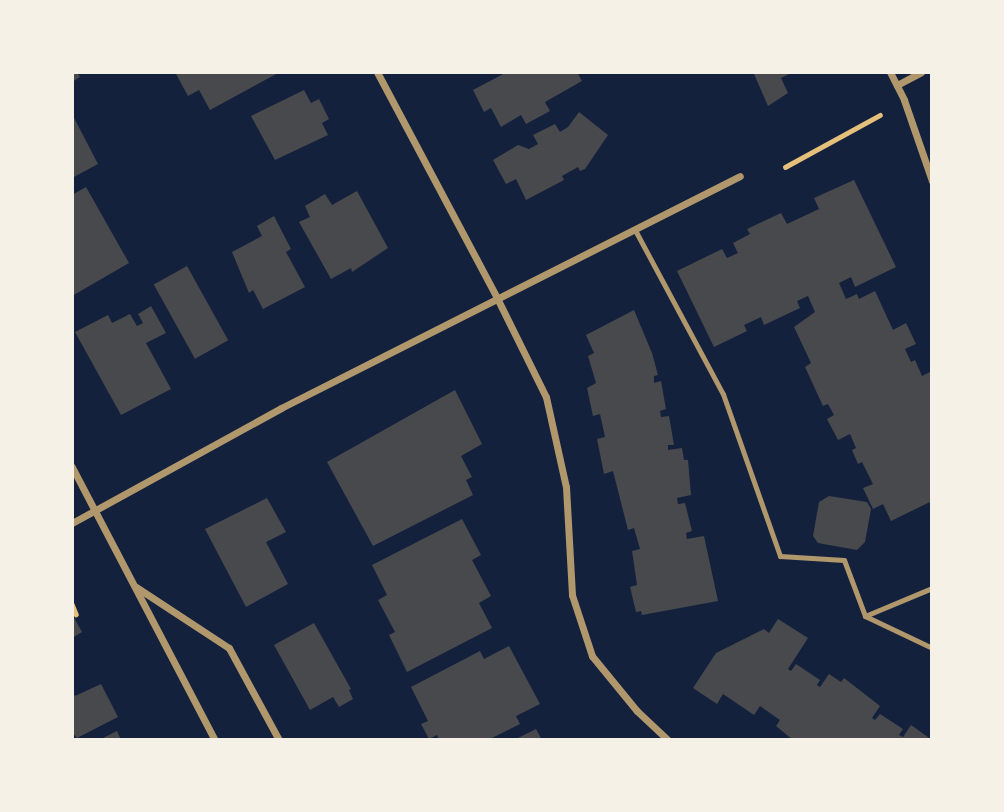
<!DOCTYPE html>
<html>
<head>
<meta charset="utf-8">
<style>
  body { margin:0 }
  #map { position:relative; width:1004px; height:812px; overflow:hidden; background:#14213d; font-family:"Sofia Sans Condensed",sans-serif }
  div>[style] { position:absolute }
  .building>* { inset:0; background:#48494c; transform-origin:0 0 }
  .path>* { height:4.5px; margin:-2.25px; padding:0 2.25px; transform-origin:2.25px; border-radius:2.25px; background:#e5c07b }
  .service>* { height:5px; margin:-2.5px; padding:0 2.5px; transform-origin:2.5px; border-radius:2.5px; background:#b1986c }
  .minor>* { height:7px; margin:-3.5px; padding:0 3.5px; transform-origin:3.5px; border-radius:3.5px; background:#b1986c }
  span { translate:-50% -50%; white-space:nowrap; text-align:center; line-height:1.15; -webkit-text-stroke:5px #f6f1e7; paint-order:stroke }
  .frame { position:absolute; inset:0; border:74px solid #f6f1e7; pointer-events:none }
</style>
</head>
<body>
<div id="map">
  <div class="building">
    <div style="clip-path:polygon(72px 72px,77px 72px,80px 77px,72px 82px)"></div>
    <div style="clip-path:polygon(179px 72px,280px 72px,210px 110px,199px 90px,188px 96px,176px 74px)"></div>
    <div style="clip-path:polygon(507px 72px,577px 72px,582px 81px,545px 102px,550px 111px,526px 124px,521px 115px,501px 127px,491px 108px,484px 112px,473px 90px)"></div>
    <div style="clip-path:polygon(758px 72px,793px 72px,781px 78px,788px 93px,768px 106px,754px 74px)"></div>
    <div style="clip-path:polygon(304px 90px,311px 103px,319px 99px,329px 119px,322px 123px,328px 135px,275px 160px,251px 116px)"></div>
    <div style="clip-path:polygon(579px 112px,608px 135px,585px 169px,580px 171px,578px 167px,562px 176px,564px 180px,526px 200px,516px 179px,506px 184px,493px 160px,518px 145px,529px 149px,538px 144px,533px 135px,555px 124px,560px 132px,568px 127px)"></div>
    <div style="clip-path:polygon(72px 114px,98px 164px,72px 178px)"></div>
    <div style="clip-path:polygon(854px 180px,896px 267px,855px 287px,851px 277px,839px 283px,846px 299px,857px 294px,859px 299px,875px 291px,893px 330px,906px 323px,916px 344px,905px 349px,911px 362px,915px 360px,922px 376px,930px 372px,932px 376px,932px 501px,891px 521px,883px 504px,873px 509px,863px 488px,873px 484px,862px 462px,858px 464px,852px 450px,856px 448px,850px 434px,838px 440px,827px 419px,834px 415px,828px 404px,823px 406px,805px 367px,811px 363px,794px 327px,815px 312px,808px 296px,797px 301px,800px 308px,764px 325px,761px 317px,744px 325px,747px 331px,714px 347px,677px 271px,722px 249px,727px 258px,738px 253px,733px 243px,750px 234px,747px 229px,781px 213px,787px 224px,819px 209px,814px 198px)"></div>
    <div style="clip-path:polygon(86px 187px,129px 263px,72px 296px,72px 195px)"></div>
    <div style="clip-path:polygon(357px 191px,388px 248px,352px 272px,351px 268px,331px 279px,299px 222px,310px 217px,305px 206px,325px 194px,332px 205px)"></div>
    <div style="clip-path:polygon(274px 216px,291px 249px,286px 252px,305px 287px,263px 309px,253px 290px,249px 293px,232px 252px,262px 236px,257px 226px)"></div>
    <div style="left:187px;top:266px;width:85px;height:38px;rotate:61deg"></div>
    <div style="clip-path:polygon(151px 306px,166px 333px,146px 343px,171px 389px,121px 415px,75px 332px,108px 315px,112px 323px,130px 314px,137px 326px,143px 323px,138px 314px)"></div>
    <div style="clip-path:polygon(634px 310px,652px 353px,658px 375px,654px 376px,654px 383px,661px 381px,666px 409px,660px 411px,661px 417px,669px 416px,674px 445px,668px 445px,668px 450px,682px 448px,684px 460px,688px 460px,691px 495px,677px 498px,678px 504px,685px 503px,692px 531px,686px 533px,687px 539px,704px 536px,718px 601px,642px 615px,641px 611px,636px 612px,630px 587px,637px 585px,632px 551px,640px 549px,634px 528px,628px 530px,613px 471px,604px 474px,597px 439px,605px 437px,600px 414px,593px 416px,587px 388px,596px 383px,588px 356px,594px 353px,586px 335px)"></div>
    <div style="clip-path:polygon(455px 390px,482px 444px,461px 456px,472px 477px,466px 480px,473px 495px,373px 546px,327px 462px)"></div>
    <div style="clip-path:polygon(829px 496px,867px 502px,871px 509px,865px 542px,857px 550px,818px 543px,813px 536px,819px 502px)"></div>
    <div style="clip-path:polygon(267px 498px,286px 532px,266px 542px,288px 584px,246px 607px,205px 529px)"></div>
    <div style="clip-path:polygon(462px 519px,481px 555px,472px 560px,491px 596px,479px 603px,492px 628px,407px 672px,389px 635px,395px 632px,378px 600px,387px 595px,372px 565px)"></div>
    <div style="clip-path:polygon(72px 614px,82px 632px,72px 638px)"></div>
    <div style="clip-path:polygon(778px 619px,808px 638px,788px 669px,791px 671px,796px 664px,820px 680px,817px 685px,820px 687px,829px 674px,841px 682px,844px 678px,880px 706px,872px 718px,875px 720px,880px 714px,903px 729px,899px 735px,903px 737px,911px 725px,932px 740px,793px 740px,776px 726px,780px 720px,760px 706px,754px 715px,723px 694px,717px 704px,693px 688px,716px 653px,764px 629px,769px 633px)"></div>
    <div style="clip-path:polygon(314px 623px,351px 689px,349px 690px,353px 699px,339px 707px,333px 697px,310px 710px,274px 645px)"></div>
    <div style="clip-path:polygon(509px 646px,540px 704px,516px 716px,520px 724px,488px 740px,439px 740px,437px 735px,429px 739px,421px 724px,428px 721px,411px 687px,480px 651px,484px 659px)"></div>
    <div style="clip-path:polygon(101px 684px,118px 717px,77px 738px,72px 732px,72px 691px,75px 696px)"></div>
    <div style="clip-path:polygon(536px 729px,542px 740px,514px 740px)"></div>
    <div style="clip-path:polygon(117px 731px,121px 740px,99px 740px)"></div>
  </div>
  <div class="path">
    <div style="left:785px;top:167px;width:108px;rotate:-28.7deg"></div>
    <div style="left:72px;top:604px;width:11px;rotate:68deg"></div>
  </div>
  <div class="service">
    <div style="left:635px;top:230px;width:186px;rotate:61.8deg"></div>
    <div style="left:723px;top:394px;width:172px;rotate:70.6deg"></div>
    <div style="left:780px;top:556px;width:64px;rotate:3.6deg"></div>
    <div style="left:844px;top:560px;width:60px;rotate:69.4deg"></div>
    <div style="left:865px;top:616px;width:74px;rotate:25.5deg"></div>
    <div style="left:865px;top:616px;width:73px;rotate:-22.7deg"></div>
  </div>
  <div class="minor">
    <div style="left:377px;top:72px;width:258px;rotate:62deg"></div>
    <div style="left:498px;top:300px;width:108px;rotate:63.7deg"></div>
    <div style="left:546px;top:397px;width:92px;rotate:77.5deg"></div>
    <div style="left:566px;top:487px;width:108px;rotate:86.8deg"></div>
    <div style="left:572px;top:595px;width:64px;rotate:71.8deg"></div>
    <div style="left:592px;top:656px;width:71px;rotate:50.7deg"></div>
    <div style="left:637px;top:711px;width:42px;rotate:43.1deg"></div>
    <div style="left:890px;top:72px;width:31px;rotate:63deg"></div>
    <div style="left:904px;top:100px;width:86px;rotate:70.9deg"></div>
    <div style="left:897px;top:85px;width:27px;rotate:-28deg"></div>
    <div style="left:72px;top:467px;width:308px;rotate:62.4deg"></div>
    <div style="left:72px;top:523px;width:239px;rotate:-28.8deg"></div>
    <div style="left:281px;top:408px;width:514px;rotate:-26.81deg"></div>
    <div style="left:136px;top:587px;width:111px;rotate:33.3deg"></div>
    <div style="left:229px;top:648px;width:105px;rotate:61.5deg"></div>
  </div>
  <div class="frame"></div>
</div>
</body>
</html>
